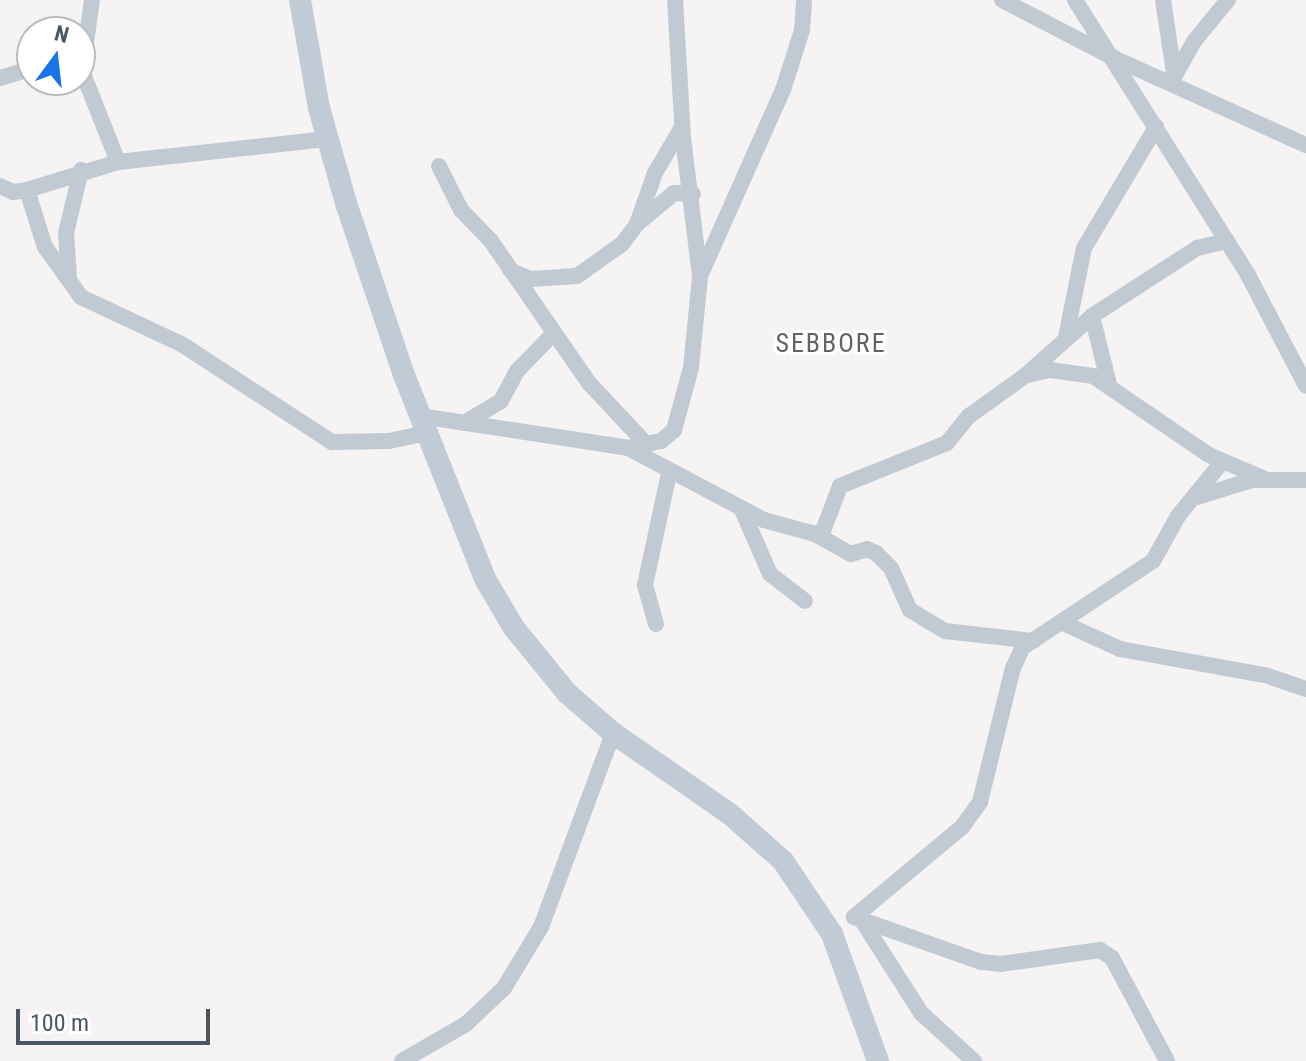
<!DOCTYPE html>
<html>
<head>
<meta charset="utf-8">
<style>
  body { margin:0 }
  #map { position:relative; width:1306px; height:1061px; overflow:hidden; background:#f5f3f3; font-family:"Roboto Condensed",sans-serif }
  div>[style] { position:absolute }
  .minor>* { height:16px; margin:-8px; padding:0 8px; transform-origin:8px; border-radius:8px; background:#c1cad2 }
  .secondary>* { height:22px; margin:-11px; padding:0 11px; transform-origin:11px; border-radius:11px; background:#c1cbd6 }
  span { translate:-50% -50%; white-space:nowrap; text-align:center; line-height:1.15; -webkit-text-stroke:6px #fff; paint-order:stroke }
  .quarter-label { font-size:26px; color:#5f6368; letter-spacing:2px }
  .north { position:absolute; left:16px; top:16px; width:80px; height:80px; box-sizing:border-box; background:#fff; border:2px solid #b7bbc0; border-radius:50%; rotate:15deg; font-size:22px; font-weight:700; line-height:32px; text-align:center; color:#4a5661 }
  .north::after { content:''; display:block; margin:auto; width:28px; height:36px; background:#1a73e8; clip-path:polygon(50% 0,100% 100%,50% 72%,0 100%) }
  .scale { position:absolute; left:16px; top:1009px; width:194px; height:36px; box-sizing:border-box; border:4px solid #4a5661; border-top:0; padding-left:10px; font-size:24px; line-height:28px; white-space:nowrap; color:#4a5661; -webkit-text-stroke:6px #fff; paint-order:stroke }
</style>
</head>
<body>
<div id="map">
  <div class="minor">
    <div style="left:92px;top:0;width:72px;rotate:98deg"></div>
    <div style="left:82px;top:71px;width:98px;rotate:68.4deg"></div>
    <div style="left:1002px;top:0;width:128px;rotate:27.4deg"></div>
    <div style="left:1116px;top:59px;width:209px;rotate:24.4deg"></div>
    <div style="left:1075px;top:0;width:323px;rotate:57.8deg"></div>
    <div style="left:1247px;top:273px;width:127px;rotate:62.4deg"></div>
    <div style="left:1163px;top:0;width:74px;rotate:81.4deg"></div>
    <div style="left:0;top:78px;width:34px;rotate:-17deg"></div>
    <div style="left:1171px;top:82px;width:48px;rotate:-60.3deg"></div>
    <div style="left:1195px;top:40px;width:52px;rotate:-50.5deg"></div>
    <div style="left:439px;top:166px;width:49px;rotate:63.4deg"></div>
    <div style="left:461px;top:210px;width:43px;rotate:45.9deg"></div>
    <div style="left:491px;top:241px;width:173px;rotate:55.4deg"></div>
    <div style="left:589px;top:383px;width:85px;rotate:46.9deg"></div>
    <div style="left:0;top:186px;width:14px;rotate:25deg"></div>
    <div style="left:13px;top:192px;width:14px;rotate:-8deg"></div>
    <div style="left:27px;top:190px;width:95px;rotate:-17.1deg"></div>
    <div style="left:118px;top:162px;width:210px;rotate:-6.3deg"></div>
    <div style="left:27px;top:190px;width:60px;rotate:72.5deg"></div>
    <div style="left:45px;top:247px;width:62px;rotate:54.2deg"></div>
    <div style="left:81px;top:297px;width:113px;rotate:25.2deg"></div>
    <div style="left:183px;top:345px;width:178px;rotate:33.1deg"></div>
    <div style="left:332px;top:442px;width:57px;rotate:-1deg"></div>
    <div style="left:389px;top:441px;width:38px;rotate:-12deg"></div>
    <div style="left:637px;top:224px;width:48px;rotate:-40deg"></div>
    <div style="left:674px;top:193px;width:19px;rotate:3deg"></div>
    <div style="left:510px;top:270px;width:22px;rotate:24deg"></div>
    <div style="left:530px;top:279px;width:47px;rotate:-3.7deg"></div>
    <div style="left:577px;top:276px;width:55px;rotate:-35.4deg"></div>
    <div style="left:622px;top:244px;width:25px;rotate:-53deg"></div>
    <div style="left:637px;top:224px;width:54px;rotate:-70.6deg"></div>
    <div style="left:655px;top:173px;width:53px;rotate:-59.6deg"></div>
    <div style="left:700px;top:276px;width:204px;rotate:-66deg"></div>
    <div style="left:783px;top:90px;width:63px;rotate:-72.4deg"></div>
    <div style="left:802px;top:30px;width:30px;rotate:-86deg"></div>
    <div style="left:69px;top:278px;width:45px;rotate:-93.8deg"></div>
    <div style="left:66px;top:233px;width:65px;rotate:-76.6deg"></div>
    <div style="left:1092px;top:316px;width:70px;rotate:76deg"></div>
    <div style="left:1066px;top:337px;width:91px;rotate:-78.6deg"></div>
    <div style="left:1084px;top:248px;width:141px;rotate:-59.2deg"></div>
    <div style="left:1028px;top:375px;width:23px;rotate:-13deg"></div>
    <div style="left:1050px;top:370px;width:43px;rotate:7.9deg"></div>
    <div style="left:1093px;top:376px;width:140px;rotate:34.3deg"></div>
    <div style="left:1209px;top:455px;width:63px;rotate:23.3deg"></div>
    <div style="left:420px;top:416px;width:210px;rotate:8.7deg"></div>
    <div style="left:628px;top:448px;width:34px;rotate:-12deg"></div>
    <div style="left:661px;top:441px;width:17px;rotate:-40deg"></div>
    <div style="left:674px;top:430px;width:64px;rotate:-74.7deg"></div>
    <div style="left:691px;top:368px;width:92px;rotate:-84.4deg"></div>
    <div style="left:700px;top:276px;width:139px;rotate:-97deg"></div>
    <div style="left:683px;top:138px;width:138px;rotate:-93.3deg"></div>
    <div style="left:464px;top:423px;width:43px;rotate:-30.7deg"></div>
    <div style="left:501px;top:401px;width:34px;rotate:-62deg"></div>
    <div style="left:517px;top:371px;width:53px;rotate:-45.8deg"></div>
    <div style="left:628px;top:448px;width:154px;rotate:27.9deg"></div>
    <div style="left:764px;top:520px;width:53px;rotate:15.4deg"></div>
    <div style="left:815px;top:534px;width:41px;rotate:29.1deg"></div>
    <div style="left:851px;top:554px;width:17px;rotate:-17deg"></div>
    <div style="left:867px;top:549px;width:10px;rotate:24deg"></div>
    <div style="left:876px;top:553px;width:21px;rotate:45deg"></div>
    <div style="left:891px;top:568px;width:46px;rotate:65.7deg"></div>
    <div style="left:910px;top:610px;width:41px;rotate:31deg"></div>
    <div style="left:945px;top:631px;width:89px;rotate:6.5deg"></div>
    <div style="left:1197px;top:497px;width:58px;rotate:-17.2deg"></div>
    <div style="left:1252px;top:480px;width:54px"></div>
    <div style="left:742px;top:510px;width:70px;rotate:66.4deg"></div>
    <div style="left:770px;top:574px;width:44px;rotate:37.6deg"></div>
    <div style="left:815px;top:534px;width:9px;rotate:-21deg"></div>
    <div style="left:823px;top:531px;width:48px;rotate:-69.3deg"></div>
    <div style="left:840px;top:486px;width:115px;rotate:-21.9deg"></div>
    <div style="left:947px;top:443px;width:35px;rotate:-51deg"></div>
    <div style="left:969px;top:416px;width:70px;rotate:-35.7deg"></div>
    <div style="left:1026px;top:375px;width:89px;rotate:-41.8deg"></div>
    <div style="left:1092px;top:316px;width:125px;rotate:-32.9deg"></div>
    <div style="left:1197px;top:248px;width:31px;rotate:-13deg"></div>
    <div style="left:1063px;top:623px;width:63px;rotate:24.5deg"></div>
    <div style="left:1120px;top:649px;width:147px;rotate:10.2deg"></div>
    <div style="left:1265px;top:675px;width:43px;rotate:18.9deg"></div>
    <div style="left:656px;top:624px;width:41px;rotate:-105.8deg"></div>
    <div style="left:645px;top:585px;width:115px;rotate:-77.9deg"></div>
    <div style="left:861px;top:919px;width:112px;rotate:57.4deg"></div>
    <div style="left:921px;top:1013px;width:72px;rotate:42.2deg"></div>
    <div style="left:402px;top:1061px;width:74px;rotate:-30deg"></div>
    <div style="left:466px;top:1024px;width:52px;rotate:-43.5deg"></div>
    <div style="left:504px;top:988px;width:71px;rotate:-58.8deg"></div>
    <div style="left:541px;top:927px;width:207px;rotate:-69.6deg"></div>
    <div style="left:1167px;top:1061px;width:117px;rotate:-118.1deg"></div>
    <div style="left:1112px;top:958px;width:14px;rotate:-146deg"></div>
    <div style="left:1100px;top:950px;width:100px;rotate:172deg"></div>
    <div style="left:1001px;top:964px;width:20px;rotate:-174deg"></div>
    <div style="left:981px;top:962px;width:135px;rotate:-160.5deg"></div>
    <div style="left:854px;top:917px;width:141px;rotate:-39.8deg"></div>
    <div style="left:962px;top:827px;width:31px;rotate:-54deg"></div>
    <div style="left:980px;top:802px;width:138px;rotate:-76.2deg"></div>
    <div style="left:1013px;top:668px;width:23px;rotate:-65deg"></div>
    <div style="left:1023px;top:647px;width:156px;rotate:-33.5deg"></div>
    <div style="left:1153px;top:561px;width:51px;rotate:-60.9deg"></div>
    <div style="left:1178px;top:516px;width:70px;rotate:-50.8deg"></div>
  </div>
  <div class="secondary">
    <div style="left:300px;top:0;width:110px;rotate:80deg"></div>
    <div style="left:319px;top:108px;width:99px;rotate:74.1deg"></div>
    <div style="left:346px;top:203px;width:182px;rotate:71.4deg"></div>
    <div style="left:404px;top:375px;width:219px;rotate:68.3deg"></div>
    <div style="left:485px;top:579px;width:57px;rotate:59.4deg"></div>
    <div style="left:514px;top:628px;width:84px;rotate:50.8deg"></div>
    <div style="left:567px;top:693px;width:61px;rotate:41deg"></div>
    <div style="left:613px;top:733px;width:142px;rotate:34.7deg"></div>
    <div style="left:730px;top:814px;width:71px;rotate:41.6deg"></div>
    <div style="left:783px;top:861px;width:88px;rotate:56.1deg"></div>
    <div style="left:832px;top:934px;width:135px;rotate:70.1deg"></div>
  </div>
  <div class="quarter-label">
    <span style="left:831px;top:344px">SEBBORE</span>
  </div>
  <div class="north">N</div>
  <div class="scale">100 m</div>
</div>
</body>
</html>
